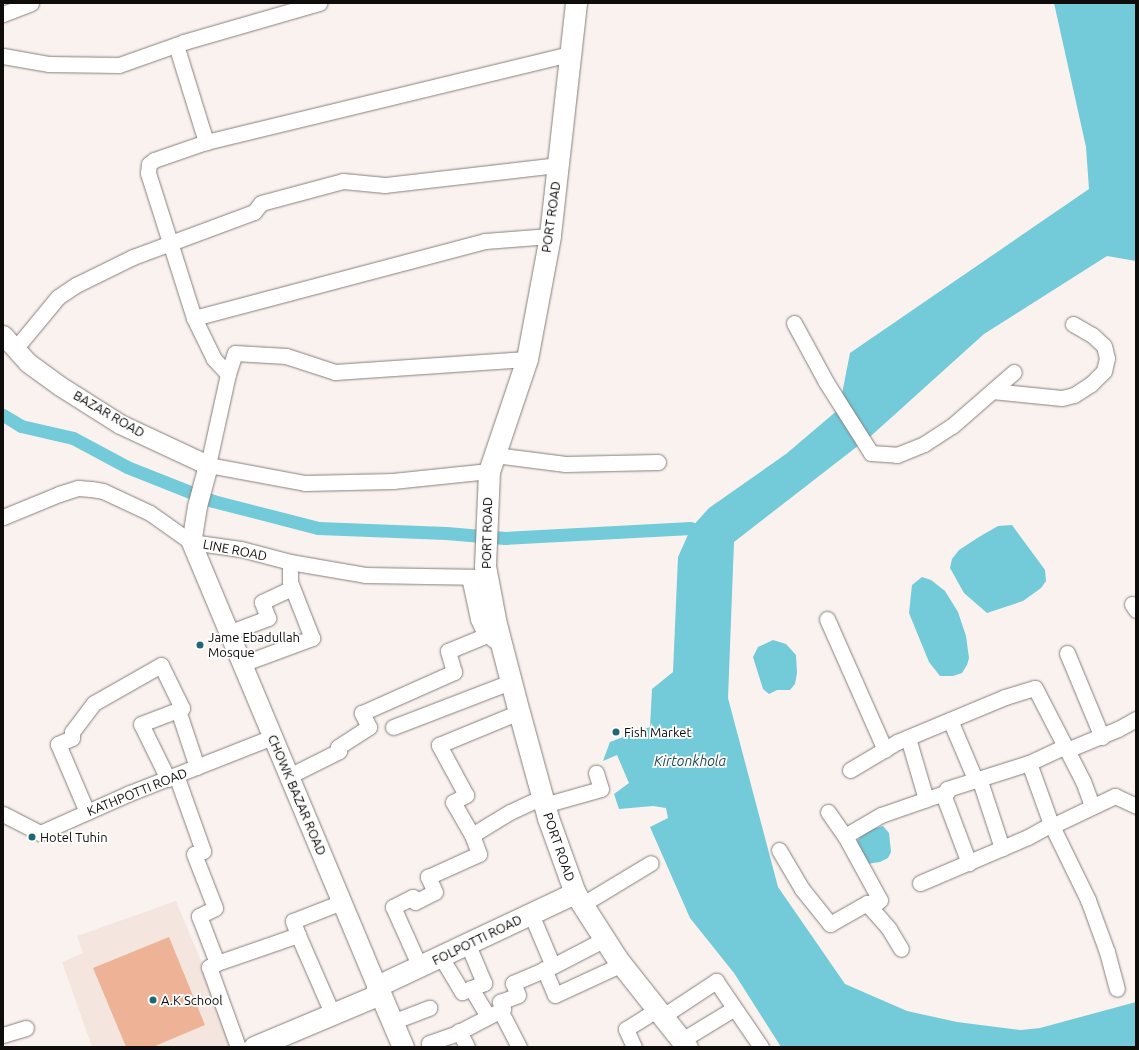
<!DOCTYPE html>
<html>
<head>
<meta charset="utf-8">
<style>
  body { margin:0 }
  #map { position:relative; width:1139px; height:1050px; overflow:hidden; background:#f9f2ef; font-family:Ubuntu,sans-serif }
  div>[style] { position:absolute }
  .built>* { inset:0; background:#f4e6df }
  .green>* { inset:0; background:#eeb396 }
  .water>* { inset:0; background:#73cad8 }
  .canal>* { height:13px; margin:-6.5px; padding:0 6.5px; transform-origin:6.5px; border-radius:6.5px; background:#73cad8 }
  .roads { filter:drop-shadow(0 0 1px #867f7c) drop-shadow(0 0 1px #867f7c) }
  .minor>* { height:15px; margin:-7.5px; padding:0 7.5px; transform-origin:7.5px; border-radius:7.5px; background:#fff }
  .tertiary>* { height:19px; margin:-9.5px; padding:0 9.5px; transform-origin:9.5px; border-radius:9.5px; background:#fff }
  .secondary>* { height:21px; margin:-10.5px; padding:0 10.5px; transform-origin:10.5px; border-radius:10.5px; background:#fff }
  .dots>* { width:11px; height:11px; translate:-50% -50%; box-sizing:border-box; border:2px solid #fff; border-radius:50% }
  span { translate:-50% -50%; white-space:nowrap; text-align:center; line-height:1.15; -webkit-text-stroke:3.5px #fff; paint-order:stroke }
  .street-label { font-size:13px; color:#0f0d0c }
  .poi-label { font-size:13px; color:#0f0d0c }
  .left { translate:0 -50%; text-align:left }
  .water-label { font-size:14px; color:#234b51; font-style:italic }
  .frame { position:absolute; inset:0; border:4px solid #0f0d0c; pointer-events:none }
</style>
</head>
<body>
<div id="map">
  <div class="built">
    <div style="clip-path:polygon(176px 901px,237px 1047px,153px 1047px,205px 1025px,94px 968px,126px 1047px,92px 1047px,62px 962px,83px 953px,77px 936px)"></div>
  </div>
  <div class="green">
    <div style="clip-path:polygon(169px 937px,205px 1025px,153px 1047px,126px 1047px,93px 968px)"></div>
  </div>
  <div class="water">
    <div style="clip-path:polygon(1054px 3px,1136px 3px,1136px 261px,1107px 256px,984px 334px,872px 435px,734px 542px,728px 698px,778px 887px,845px 984px,907px 1011px,957px 1022px,1021px 1030px,1040px 1028px,1136px 1002px,1136px 1047px,781px 1047px,734px 973px,690px 918px,650px 827px,668px 818px,666px 808px,653px 806px,619px 809px,614px 794px,629px 783px,617px 755px,603px 761px,610px 742px,650px 727px,652px 689px,673px 672px,678px 557px,691px 528px,709px 508px,786px 454px,839px 409px,850px 353px,1089px 189px,1086px 147px)"></div>
    <div style="clip-path:polygon(1012px 525px,1045px 570px,1046px 581px,1041px 588px,1023px 601px,987px 613px,964px 593px,950px 568px,952px 559px,959px 550px,979px 537px,998px 526px)"></div>
    <div style="clip-path:polygon(922px 577px,931px 580px,945px 591px,958px 612px,966px 636px,969px 658px,967px 665px,962px 673px,953px 676px,940px 676px,929px 662px,909px 613px,912px 585px)"></div>
    <div style="clip-path:polygon(773px 640px,786px 644px,796px 655px,797px 673px,795px 684px,790px 690px,777px 690px,769px 694px,763px 689px,753px 657px,758px 647px)"></div>
    <div style="clip-path:polygon(883px 826px,889px 833px,891px 852px,888px 858px,880px 862px,867px 864px,858px 849px,857px 841px,865px 831px)"></div>
  </div>
  <div class="canal">
    <div style="left:3px;top:415px;width:21px;rotate:31deg"></div>
    <div style="left:21px;top:426px;width:53px;rotate:13deg"></div>
    <div style="left:73px;top:438px;width:61px;rotate:28.2deg"></div>
    <div style="left:127px;top:467px;width:92px;rotate:21.6deg"></div>
    <div style="left:213px;top:501px;width:108px;rotate:14.4deg"></div>
    <div style="left:318px;top:528px;width:128px;rotate:2.2deg"></div>
    <div style="left:446px;top:533px;width:59px;rotate:4.8deg"></div>
    <div style="left:505px;top:538px;width:186px;rotate:-3.1deg"></div>
  </div>
  <div class="roads">
    <div class="minor">
      <div style="left:3px;top:14px;width:30px;rotate:-21deg"></div>
      <div style="left:176px;top:45px;width:102px;rotate:72.8deg"></div>
      <div style="left:3px;top:56px;width:47px;rotate:9.9deg"></div>
      <div style="left:49px;top:64px;width:70px;rotate:0.8deg"></div>
      <div style="left:119px;top:65px;width:69px;rotate:-19.5deg"></div>
      <div style="left:184px;top:42px;width:141px;rotate:-16.1deg"></div>
      <div style="left:194px;top:318px;width:301px;rotate:-14.8deg"></div>
      <div style="left:485px;top:241px;width:65px;rotate:-4.4deg"></div>
      <div style="left:794px;top:323px;width:67px;rotate:61.5deg"></div>
      <div style="left:826px;top:382px;width:84px;rotate:57.6deg"></div>
      <div style="left:871px;top:453px;width:26px;rotate:4deg"></div>
      <div style="left:897px;top:455px;width:29px;rotate:-22deg"></div>
      <div style="left:924px;top:444px;width:33px;rotate:-33deg"></div>
      <div style="left:952px;top:426px;width:82px;rotate:-41.1deg"></div>
      <div style="left:15px;top:349px;width:67px;rotate:-50.4deg"></div>
      <div style="left:58px;top:297px;width:22px;rotate:-34deg"></div>
      <div style="left:76px;top:285px;width:64px;rotate:-26.2deg"></div>
      <div style="left:133px;top:257px;width:129px;rotate:-20.4deg"></div>
      <div style="left:254px;top:212px;width:11px;rotate:-52deg"></div>
      <div style="left:261px;top:203px;width:85px;rotate:-15deg"></div>
      <div style="left:343px;top:181px;width:42px;rotate:5.4deg"></div>
      <div style="left:385px;top:185px;width:174px;rotate:-6.6deg"></div>
      <div style="left:228px;top:374px;width:22px;rotate:-72deg"></div>
      <div style="left:235px;top:353px;width:51px;rotate:3.4deg"></div>
      <div style="left:286px;top:356px;width:52px;rotate:18.1deg"></div>
      <div style="left:335px;top:372px;width:192px;rotate:-3.9deg"></div>
      <div style="left:992px;top:391px;width:70px;rotate:5.7deg"></div>
      <div style="left:1062px;top:398px;width:12px;rotate:-14deg"></div>
      <div style="left:1074px;top:395px;width:20px;rotate:-33deg"></div>
      <div style="left:1091px;top:384px;width:18px;rotate:-45deg"></div>
      <div style="left:1104px;top:371px;width:13px;rotate:-77deg"></div>
      <div style="left:1107px;top:358px;width:12px;rotate:-104deg"></div>
      <div style="left:1104px;top:346px;width:16px;rotate:-137deg"></div>
      <div style="left:1092px;top:335px;width:22px;rotate:-150deg"></div>
      <div style="left:495px;top:455px;width:71px;rotate:7.3deg"></div>
      <div style="left:565px;top:464px;width:93px;rotate:-1.2deg"></div>
      <div style="left:489px;top:471px;width:97px;rotate:174.1deg"></div>
      <div style="left:393px;top:481px;width:88px;rotate:178.7deg"></div>
      <div style="left:305px;top:483px;width:99px;rotate:-169.5deg"></div>
      <div style="left:208px;top:465px;width:93px;rotate:-77.6deg"></div>
      <div style="left:228px;top:374px;width:21px;rotate:-133deg"></div>
      <div style="left:214px;top:359px;width:46px;rotate:-116deg"></div>
      <div style="left:194px;top:318px;width:152px;rotate:-107.6deg"></div>
      <div style="left:148px;top:173px;width:9px;rotate:-84deg"></div>
      <div style="left:149px;top:164px;width:6px;rotate:-39deg"></div>
      <div style="left:154px;top:160px;width:55px;rotate:-19.1deg"></div>
      <div style="left:206px;top:142px;width:374px;rotate:-13.6deg"></div>
      <div style="left:3px;top:517px;width:61px;rotate:-22.3deg"></div>
      <div style="left:59px;top:494px;width:20px;rotate:-18deg"></div>
      <div style="left:78px;top:488px;width:13px;rotate:4deg"></div>
      <div style="left:91px;top:489px;width:12px;rotate:9deg"></div>
      <div style="left:103px;top:491px;width:52px;rotate:25.1deg"></div>
      <div style="left:150px;top:513px;width:50px;rotate:35.3deg"></div>
      <div style="left:191px;top:542px;width:50px;rotate:8deg"></div>
      <div style="left:241px;top:549px;width:51px;rotate:14.9deg"></div>
      <div style="left:290px;top:562px;width:76px;rotate:9.8deg"></div>
      <div style="left:365px;top:575px;width:121px;rotate:0.9deg"></div>
      <div style="left:469px;top:577px;width:43px;rotate:77.9deg"></div>
      <div style="left:478px;top:619px;width:14px;rotate:65deg"></div>
      <div style="left:484px;top:632px;width:13px;rotate:39deg"></div>
      <div style="left:1132px;top:604px;width:7px;rotate:56deg"></div>
      <div style="left:827px;top:619px;width:143px;rotate:66.1deg"></div>
      <div style="left:228px;top:633px;width:43px;rotate:-20.6deg"></div>
      <div style="left:268px;top:618px;width:17px;rotate:-111deg"></div>
      <div style="left:262px;top:602px;width:33px;rotate:-25deg"></div>
      <div style="left:1067px;top:653px;width:91px;rotate:67.4deg"></div>
      <div style="left:242px;top:664px;width:75px;rotate:-20.4deg"></div>
      <div style="left:312px;top:638px;width:60px;rotate:-111.4deg"></div>
      <div style="left:290px;top:582px;width:20px;rotate:-90deg"></div>
      <div style="left:950px;top:720px;width:64px;rotate:67deg"></div>
      <div style="left:393px;top:727px;width:125px;rotate:-21deg"></div>
      <div style="left:908px;top:738px;width:64px;rotate:73.6deg"></div>
      <div style="left:1067px;top:750px;width:35px;rotate:63deg"></div>
      <div style="left:1083px;top:781px;width:27px;rotate:70deg"></div>
      <div style="left:850px;top:770px;width:55px;rotate:-30.8deg"></div>
      <div style="left:897px;top:742px;width:117px;rotate:-22.6deg"></div>
      <div style="left:1005px;top:697px;width:31px;rotate:-17deg"></div>
      <div style="left:1035px;top:688px;width:70px;rotate:62.7deg"></div>
      <div style="left:1067px;top:750px;width:55px;rotate:-22.4deg"></div>
      <div style="left:1118px;top:729px;width:21px;rotate:-29deg"></div>
      <div style="left:176px;top:775px;width:81px;rotate:70.4deg"></div>
      <div style="left:203px;top:851px;width:9px;rotate:162deg"></div>
      <div style="left:194px;top:854px;width:58px;rotate:68.7deg"></div>
      <div style="left:215px;top:908px;width:18px;rotate:153deg"></div>
      <div style="left:199px;top:916px;width:50px;rotate:69deg"></div>
      <div style="left:217px;top:963px;width:9px;rotate:153deg"></div>
      <div style="left:209px;top:967px;width:85px;rotate:70.1deg"></div>
      <div style="left:289px;top:776px;width:56px;rotate:-26.6deg"></div>
      <div style="left:339px;top:751px;width:4px;rotate:-104deg"></div>
      <div style="left:338px;top:747px;width:37px;rotate:-33deg"></div>
      <div style="left:369px;top:727px;width:16px;rotate:-117deg"></div>
      <div style="left:362px;top:713px;width:101px;rotate:-24deg"></div>
      <div style="left:454px;top:672px;width:22px;rotate:-106deg"></div>
      <div style="left:448px;top:651px;width:42px;rotate:-22.3deg"></div>
      <div style="left:979px;top:778px;width:74px;rotate:71.8deg"></div>
      <div style="left:168px;top:779px;width:61px;rotate:-116.1deg"></div>
      <div style="left:141px;top:724px;width:40px;rotate:-21deg"></div>
      <div style="left:178px;top:710px;width:60px;rotate:71.6deg"></div>
      <div style="left:943px;top:794px;width:74px;rotate:69.4deg"></div>
      <div style="left:544px;top:805px;width:59px;rotate:-15.7deg"></div>
      <div style="left:601px;top:789px;width:17px;rotate:-107deg"></div>
      <div style="left:87px;top:812px;width:74px;rotate:-113.1deg"></div>
      <div style="left:58px;top:744px;width:15px;rotate:-23deg"></div>
      <div style="left:72px;top:738px;width:6px;rotate:-90deg"></div>
      <div style="left:72px;top:732px;width:36px;rotate:-53deg"></div>
      <div style="left:94px;top:703px;width:77px;rotate:-29.6deg"></div>
      <div style="left:161px;top:665px;width:48px;rotate:64deg"></div>
      <div style="left:182px;top:708px;width:4px;rotate:153deg"></div>
      <div style="left:828px;top:812px;width:29px;rotate:55deg"></div>
      <div style="left:845px;top:836px;width:42px;rotate:-30.3deg"></div>
      <div style="left:881px;top:815px;width:70px;rotate:-19.2deg"></div>
      <div style="left:947px;top:792px;width:3px;rotate:-90deg"></div>
      <div style="left:947px;top:789px;width:86px;rotate:-17.6deg"></div>
      <div style="left:3px;top:814px;width:42px;rotate:27.2deg"></div>
      <div style="left:40px;top:833px;width:98px;rotate:-24deg"></div>
      <div style="left:130px;top:793px;width:153px;rotate:-21.5deg"></div>
      <div style="left:1051px;top:824px;width:65px;rotate:-109.8deg"></div>
      <div style="left:1029px;top:763px;width:40px;rotate:-25deg"></div>
      <div style="left:1052px;top:826px;width:70px;rotate:-25.5deg"></div>
      <div style="left:1115px;top:796px;width:23px;rotate:25deg"></div>
      <div style="left:472px;top:835px;width:38px;rotate:-120deg"></div>
      <div style="left:453px;top:802px;width:15px;rotate:-28deg"></div>
      <div style="left:466px;top:795px;width:57px;rotate:-118.4deg"></div>
      <div style="left:439px;top:745px;width:87px;rotate:-22.4deg"></div>
      <div style="left:779px;top:850px;width:45px;rotate:59.5deg"></div>
      <div style="left:802px;top:889px;width:45px;rotate:51.3deg"></div>
      <div style="left:830px;top:924px;width:43px;rotate:-29.6deg"></div>
      <div style="left:867px;top:903px;width:6px;rotate:51deg"></div>
      <div style="left:871px;top:908px;width:12px;rotate:-42deg"></div>
      <div style="left:880px;top:900px;width:73px;rotate:-118.7deg"></div>
      <div style="left:920px;top:883px;width:117px;rotate:-23.1deg"></div>
      <div style="left:1028px;top:837px;width:26px;rotate:-29deg"></div>
      <div style="left:1051px;top:824px;width:85px;rotate:64deg"></div>
      <div style="left:1088px;top:900px;width:55px;rotate:69.9deg"></div>
      <div style="left:1107px;top:952px;width:38px;rotate:75deg"></div>
      <div style="left:583px;top:904px;width:79px;rotate:-31.1deg"></div>
      <div style="left:871px;top:908px;width:28px;rotate:49deg"></div>
      <div style="left:889px;top:929px;width:23px;rotate:59deg"></div>
      <div style="left:531px;top:914px;width:56px;rotate:67.1deg"></div>
      <div style="left:298px;top:935px;width:87px;rotate:66.4deg"></div>
      <div style="left:441px;top:957px;width:41px;rotate:59deg"></div>
      <div style="left:462px;top:992px;width:24px;rotate:-22deg"></div>
      <div style="left:484px;top:983px;width:41px;rotate:-112.8deg"></div>
      <div style="left:217px;top:963px;width:86px;rotate:-19.1deg"></div>
      <div style="left:298px;top:935px;width:15px;rotate:-110deg"></div>
      <div style="left:293px;top:921px;width:53px;rotate:-21.2deg"></div>
      <div style="left:420px;top:967px;width:66px;rotate:-114.2deg"></div>
      <div style="left:393px;top:907px;width:22px;rotate:-27deg"></div>
      <div style="left:413px;top:897px;width:5px;rotate:68deg"></div>
      <div style="left:415px;top:902px;width:22px;rotate:-27deg"></div>
      <div style="left:435px;top:892px;width:17px;rotate:-115deg"></div>
      <div style="left:428px;top:877px;width:56px;rotate:-24.3deg"></div>
      <div style="left:479px;top:854px;width:20px;rotate:-110deg"></div>
      <div style="left:472px;top:835px;width:44px;rotate:-31.2deg"></div>
      <div style="left:510px;top:812px;width:35px;rotate:-25deg"></div>
      <div style="left:544px;top:969px;width:28px;rotate:67deg"></div>
      <div style="left:555px;top:995px;width:74px;rotate:-24.8deg"></div>
      <div style="left:471px;top:988px;width:33px;rotate:59deg"></div>
      <div style="left:500px;top:1010px;width:42px;rotate:62.8deg"></div>
      <div style="left:663px;top:1016px;width:64px;rotate:-33.4deg"></div>
      <div style="left:716px;top:981px;width:80px;rotate:55.7deg"></div>
      <div style="left:392px;top:1022px;width:40px;rotate:-21deg"></div>
      <div style="left:459px;top:1031px;width:18px;rotate:63deg"></div>
      <div style="left:3px;top:1035px;width:24px;rotate:-17deg"></div>
      <div style="left:682px;top:1040px;width:60px;rotate:-31.3deg"></div>
      <div style="left:430px;top:1047px;width:4px;rotate:-104deg"></div>
      <div style="left:429px;top:1043px;width:28px;rotate:-19deg"></div>
      <div style="left:455px;top:1034px;width:54px;rotate:-27.5deg"></div>
      <div style="left:503px;top:1009px;width:8px;rotate:-113deg"></div>
      <div style="left:500px;top:1002px;width:19px;rotate:-21deg"></div>
      <div style="left:518px;top:995px;width:13px;rotate:-113deg"></div>
      <div style="left:513px;top:983px;width:39px;rotate:-23deg"></div>
      <div style="left:549px;top:968px;width:63px;rotate:-27.4deg"></div>
      <div style="left:634px;top:1047px;width:20px;rotate:-114deg"></div>
      <div style="left:626px;top:1029px;width:38px;rotate:-32deg"></div>
    </div>
    <div class="tertiary">
      <div style="left:3px;top:335px;width:36px;rotate:48deg"></div>
      <div style="left:27px;top:362px;width:41px;rotate:36deg"></div>
      <div style="left:60px;top:386px;width:71px;rotate:32.3deg"></div>
      <div style="left:120px;top:424px;width:97px;rotate:25deg"></div>
      <div style="left:208px;top:465px;width:42px;rotate:105deg"></div>
      <div style="left:197px;top:506px;width:36px;rotate:99deg"></div>
      <div style="left:191px;top:542px;width:481px;rotate:67.3deg"></div>
    </div>
    <div class="secondary">
      <div style="left:576px;top:3px;width:234px;rotate:96.4deg"></div>
      <div style="left:550px;top:236px;width:125px;rotate:100.6deg"></div>
      <div style="left:527px;top:359px;width:118px;rotate:108.7deg"></div>
      <div style="left:489px;top:471px;width:95px;rotate:92.4deg"></div>
      <div style="left:485px;top:566px;width:59px;rotate:79.3deg"></div>
      <div style="left:496px;top:624px;width:91px;rotate:75.4deg"></div>
      <div style="left:519px;top:712px;width:110px;rotate:74.7deg"></div>
      <div style="left:548px;top:818px;width:80px;rotate:70.2deg"></div>
      <div style="left:575px;top:893px;width:80px;rotate:57.3deg"></div>
      <div style="left:618px;top:960px;width:111px;rotate:51.6deg"></div>
      <div style="left:254px;top:1047px;width:137px;rotate:-22.8deg"></div>
      <div style="left:403px;top:1047px;width:66px;rotate:-113.1deg"></div>
      <div style="left:377px;top:986px;width:219px;rotate:-25.2deg"></div>
    </div>
  </div>
  <div class="dots">
    <div style="left:200px;top:645px;background:#1d6872"></div>
    <div style="left:616px;top:732px;background:#1d6872"></div>
    <div style="left:32px;top:837px;background:#1d6872"></div>
    <div style="left:153px;top:1000px;background:#1d6872"></div>
  </div>
  <div class="street-label">
    <span style="left:551px;top:217px;rotate:-82deg">PORT ROAD</span>
    <span style="left:109px;top:414px;rotate:30deg">BAZAR ROAD</span>
    <span style="left:487px;top:533px;rotate:-89deg">PORT ROAD</span>
    <span style="left:235px;top:550px;rotate:11deg">LINE ROAD</span>
    <span style="left:137px;top:792px;rotate:-22deg">KATHPOTTI ROAD</span>
    <span style="left:297px;top:795px;rotate:67deg">CHOWK BAZAR ROAD</span>
    <span style="left:559px;top:847px;rotate:71deg">PORT ROAD</span>
    <span style="left:477px;top:940px;rotate:-26deg">FOLPOTTI ROAD</span>
  </div>
  <div class="poi-label">
    <span class="left" style="left:208px;top:645px">Jame Ebadullah<br>Mosque</span>
    <span class="left" style="left:624px;top:732px">Fish Market</span>
    <span class="left" style="left:40px;top:837px">Hotel Tuhin</span>
    <span class="left" style="left:161px;top:1000px">A.K School</span>
  </div>
  <div class="water-label">
    <span style="left:690px;top:761px">Kirtonkhola</span>
  </div>
  <div class="frame"></div>
</div>
</body>
</html>
